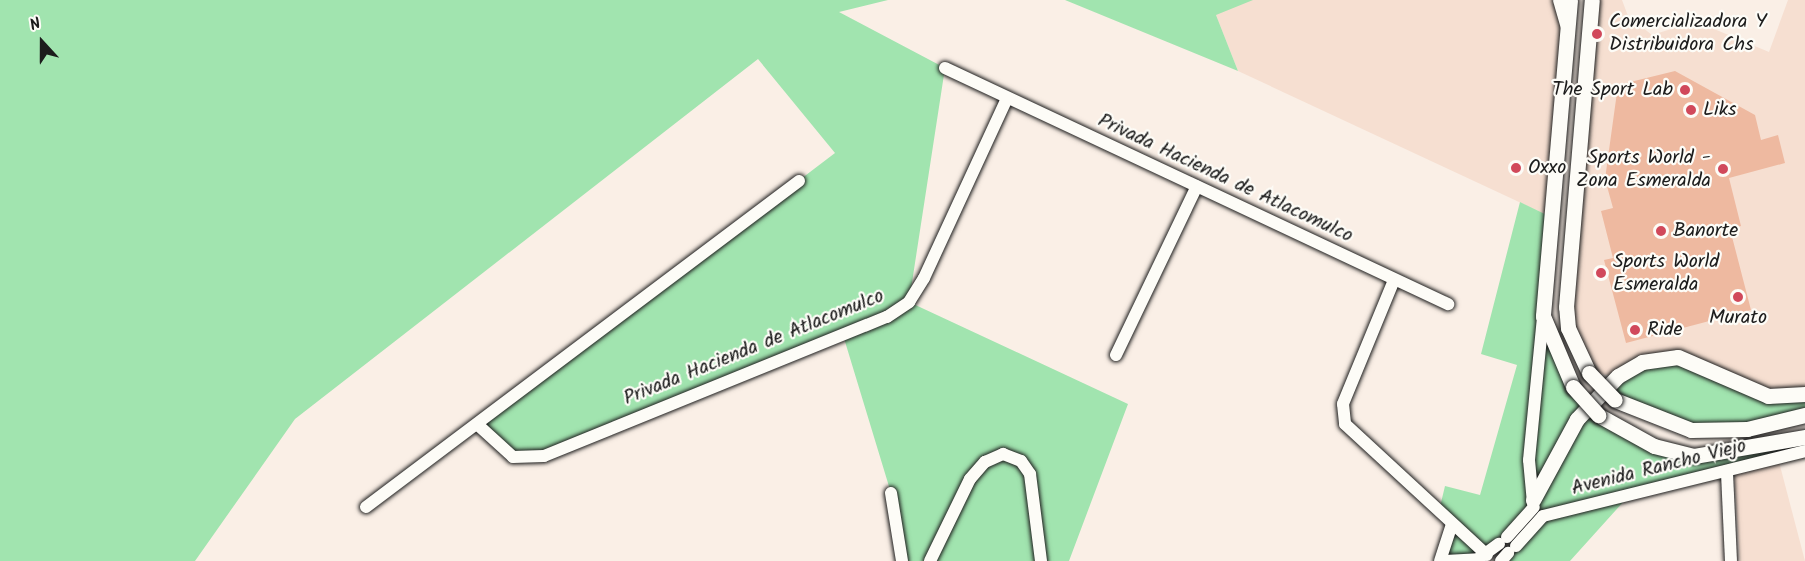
<!DOCTYPE html>
<html>
<head>
<meta charset="utf-8">
<style>
  body { margin:0 }
  #map { position:relative; width:1805px; height:561px; overflow:hidden; background:#faefe6; font-family:Kalam,sans-serif }
  div>[style] { position:absolute }
  .built>* { inset:0; background:#f6dfd1 }
  .green>* { inset:0; background:#a1e4af }
  .building>* { inset:0; background:#eeb9a0 }
  .roads { filter:drop-shadow(0 0 2px #1c1c1c) drop-shadow(0 0 2px #1c1c1c) }
  .minor>* { height:12px; margin:-6px; padding:0 6px; transform-origin:6px; border-radius:6px; background:#fdfcf7 }
  .major>* { height:15px; margin:-7.5px; padding:0 7.5px; transform-origin:7.5px; border-radius:7.5px; background:#fdfcf7 }
  .bridges { filter:drop-shadow(0 0 2px #1c1c1c) drop-shadow(0 0 2px #1c1c1c) }
  .major-bridge>* { height:15px; margin:-7.5px; padding:0 7.5px; transform-origin:7.5px; border-radius:7.5px; background:#fdfcf7 }
  .dots>* { width:16px; height:16px; translate:-50% -50%; box-sizing:border-box; border:3px solid #fdfcf7; border-radius:50% }
  span { translate:-50% -50%; white-space:nowrap; text-align:center; line-height:1.15; -webkit-text-stroke:4.5px #fdfcf7; paint-order:stroke }
  .poi-label { font-size:20px; color:#1c1c1c }
  .left { translate:0 -50%; text-align:left }
  .right { translate:-100% -50%; text-align:right }
  .street-label { font-size:20px; color:#1c1c1c }
  .north { position:absolute; left:12px; top:12px; width:60px; height:60px; -webkit-text-stroke:4px #fdfcf7; paint-order:stroke; rotate:339deg; font-size:16px; font-weight:700; line-height:24px; text-align:center; color:#1c1c1c }
  .north::after { content:''; display:block; margin:auto; width:21px; height:27px; background:#1c1c1c; clip-path:polygon(50% 0,100% 100%,50% 72%,0 100%) }
</style>
</head>
<body>
<div id="map">
  <div class="built">
    <div style="clip-path:polygon(1210px 0,1559px 0,1567px 29px,1551px 217px,1238px 71px)"></div>
    <div style="clip-path:polygon(1592px 0,1622px 0,1628px 16px,1652px 35px,1684px 25px,1707px 26px,1769px 52px,1788px 0,1805px 0,1805px 394px,1589px 373px,1568px 328px)"></div>
    <div style="clip-path:polygon(1778px 458px,1805px 561px,1740px 561px,1734px 471px)"></div>
  </div>
  <div class="green">
    <div style="clip-path:polygon(0 0,888px 0,839px 12px,945px 68px,909px 302px,1128px 404px,1069px 561px,902px 561px,891px 493px,843px 335px,525px 460px,478px 425px,835px 153px,758px 59px,295px 419px,195px 561px,0 561px)"></div>
    <div style="clip-path:polygon(1065px 0,1253px 0,1216px 15px,1238px 71px)"></div>
    <div style="clip-path:polygon(1520px 202px,1551px 217px,1546px 333px,1598px 415px,1694px 456px,1805px 437px,1805px 451px,1625px 500px,1570px 561px,1501px 561px,1519px 550px,1543px 516px,1534px 507px,1492px 550px,1440px 561px,1452px 525px,1439px 511px,1445px 486px,1480px 495px,1517px 365px,1481px 354px)"></div>
    <div style="clip-path:polygon(1661px 357px,1768px 396px,1805px 394px,1805px 415px,1716px 432px,1615px 400px,1618px 376px)"></div>
  </div>
  <div class="building">
    <div style="clip-path:polygon(1675px 71px,1755px 115px,1761px 140px,1778px 135px,1785px 163px,1729px 178px,1741px 226px,1730px 229px,1751px 310px,1626px 343px,1604px 260px,1613px 258px,1601px 211px,1613px 208px,1605px 179px,1618px 85px)"></div>
  </div>
  <div class="roads">
    <div class="minor">
      <div style="left:1559px;top:0;width:26px;rotate:74deg"></div>
      <div style="left:945px;top:68px;width:556px;rotate:25.14deg"></div>
      <div style="left:1394px;top:280px;width:134px;rotate:112.4deg"></div>
      <div style="left:1343px;top:404px;width:20px;rotate:84deg"></div>
      <div style="left:1345px;top:424px;width:193px;rotate:42.7deg"></div>
      <div style="left:1116px;top:355px;width:187px;rotate:-64.4deg"></div>
      <div style="left:478px;top:425px;width:47px;rotate:42.4deg"></div>
      <div style="left:513px;top:457px;width:31px;rotate:-2deg"></div>
      <div style="left:544px;top:456px;width:370px;rotate:-22.1deg"></div>
      <div style="left:887px;top:317px;width:27px;rotate:-34deg"></div>
      <div style="left:909px;top:302px;width:28px;rotate:-58deg"></div>
      <div style="left:924px;top:278px;width:198px;rotate:-65.2deg"></div>
      <div style="left:1727px;top:473px;width:88px;rotate:87.4deg"></div>
      <div style="left:891px;top:493px;width:69px;rotate:80.8deg"></div>
      <div style="left:1533px;top:503px;width:43px;rotate:-95.3deg"></div>
      <div style="left:1529px;top:460px;width:144px;rotate:-84.4deg"></div>
      <div style="left:366px;top:507px;width:542px;rotate:-36.98deg"></div>
      <div style="left:1507px;top:537px;width:40px;rotate:-48deg"></div>
      <div style="left:1516px;top:546px;width:40px;rotate:-48deg"></div>
      <div style="left:1543px;top:516px;width:270px;rotate:-13.9deg"></div>
      <div style="left:930px;top:561px;width:91px;rotate:-64deg"></div>
      <div style="left:970px;top:479px;width:23px;rotate:-49deg"></div>
      <div style="left:985px;top:462px;width:20px;rotate:-24deg"></div>
      <div style="left:1003px;top:454px;width:19px;rotate:21deg"></div>
      <div style="left:1021px;top:461px;width:16px;rotate:55deg"></div>
      <div style="left:1030px;top:474px;width:88px;rotate:82.8deg"></div>
      <div style="left:1440px;top:561px;width:39px;rotate:-72deg"></div>
      <div style="left:1445px;top:561px;width:33px;rotate:-3deg"></div>
      <div style="left:1478px;top:559px;width:26px;rotate:-36deg"></div>
      <div style="left:1501px;top:561px;width:11px;rotate:-49deg"></div>
    </div>
    <div class="major">
      <div style="left:1570px;top:0;width:317px;rotate:94.9deg"></div>
      <div style="left:1543px;top:316px;width:77px;rotate:67.1deg"></div>
      <div style="left:1589px;top:373px;width:50px;rotate:-115deg"></div>
      <div style="left:1568px;top:328px;width:21px;rotate:-95deg"></div>
      <div style="left:1566px;top:307px;width:308px;rotate:-85.2deg"></div>
      <div style="left:1615px;top:400px;width:82px;rotate:21.5deg"></div>
      <div style="left:1691px;top:430px;width:56px;rotate:-1deg"></div>
      <div style="left:1747px;top:429px;width:60px;rotate:-13.6deg"></div>
      <div style="left:1598px;top:415px;width:64px;rotate:29deg"></div>
      <div style="left:1654px;top:446px;width:41px;rotate:14deg"></div>
      <div style="left:1694px;top:456px;width:113px;rotate:-9.7deg"></div>
      <div style="left:1533px;top:500px;width:92px;rotate:-61.5deg"></div>
      <div style="left:1577px;top:419px;width:59px;rotate:-46.4deg"></div>
      <div style="left:1618px;top:376px;width:28px;rotate:-30deg"></div>
      <div style="left:1642px;top:362px;width:36px;rotate:-8deg"></div>
      <div style="left:1678px;top:357px;width:98px;rotate:23.4deg"></div>
      <div style="left:1768px;top:396px;width:37px;rotate:-3deg"></div>
    </div>
  </div>
  <div class="bridges">
    <div class="major-bridge">
      <div style="left:1589px;top:373px;width:37px;rotate:46deg"></div>
      <div style="left:1573px;top:387px;width:38px;rotate:48deg"></div>
    </div>
  </div>
  <div class="dots">
    <div style="left:1597px;top:34px;background:#d1495b"></div>
    <div style="left:1685px;top:90px;background:#d1495b"></div>
    <div style="left:1691px;top:110px;background:#d1495b"></div>
    <div style="left:1516px;top:168px;background:#d1495b"></div>
    <div style="left:1723px;top:169px;background:#d1495b"></div>
    <div style="left:1661px;top:231px;background:#d1495b"></div>
    <div style="left:1601px;top:273px;background:#d1495b"></div>
    <div style="left:1738px;top:297px;background:#d1495b"></div>
    <div style="left:1635px;top:330px;background:#d1495b"></div>
  </div>
  <div class="poi-label">
    <span class="left" style="left:1609px;top:34px">Comercializadora Y<br>Distribuidora Chs</span>
    <span class="right" style="left:1673px;top:90px">The Sport Lab</span>
    <span class="left" style="left:1703px;top:110px">Liks</span>
    <span class="right" style="left:1711px;top:170px">Sports World -<br>Zona Esmeralda</span>
    <span class="left" style="left:1528px;top:168px">Oxxo</span>
    <span class="left" style="left:1673px;top:231px">Banorte</span>
    <span class="left" style="left:1613px;top:274px">Sports World<br>Esmeralda</span>
    <span style="left:1738px;top:318px">Murato</span>
    <span class="left" style="left:1647px;top:330px">Ride</span>
  </div>
  <div class="street-label">
    <span style="left:1225px;top:179px;rotate:25deg">Privada Hacienda de Atlacomulco</span>
    <span style="left:754px;top:348px;rotate:-22deg">Privada Hacienda de Atlacomulco</span>
    <span style="left:1659px;top:468px;rotate:-14deg">Avenida Rancho Viejo</span>
  </div>
  <div class="north">N</div>
</div>
</body>
</html>
